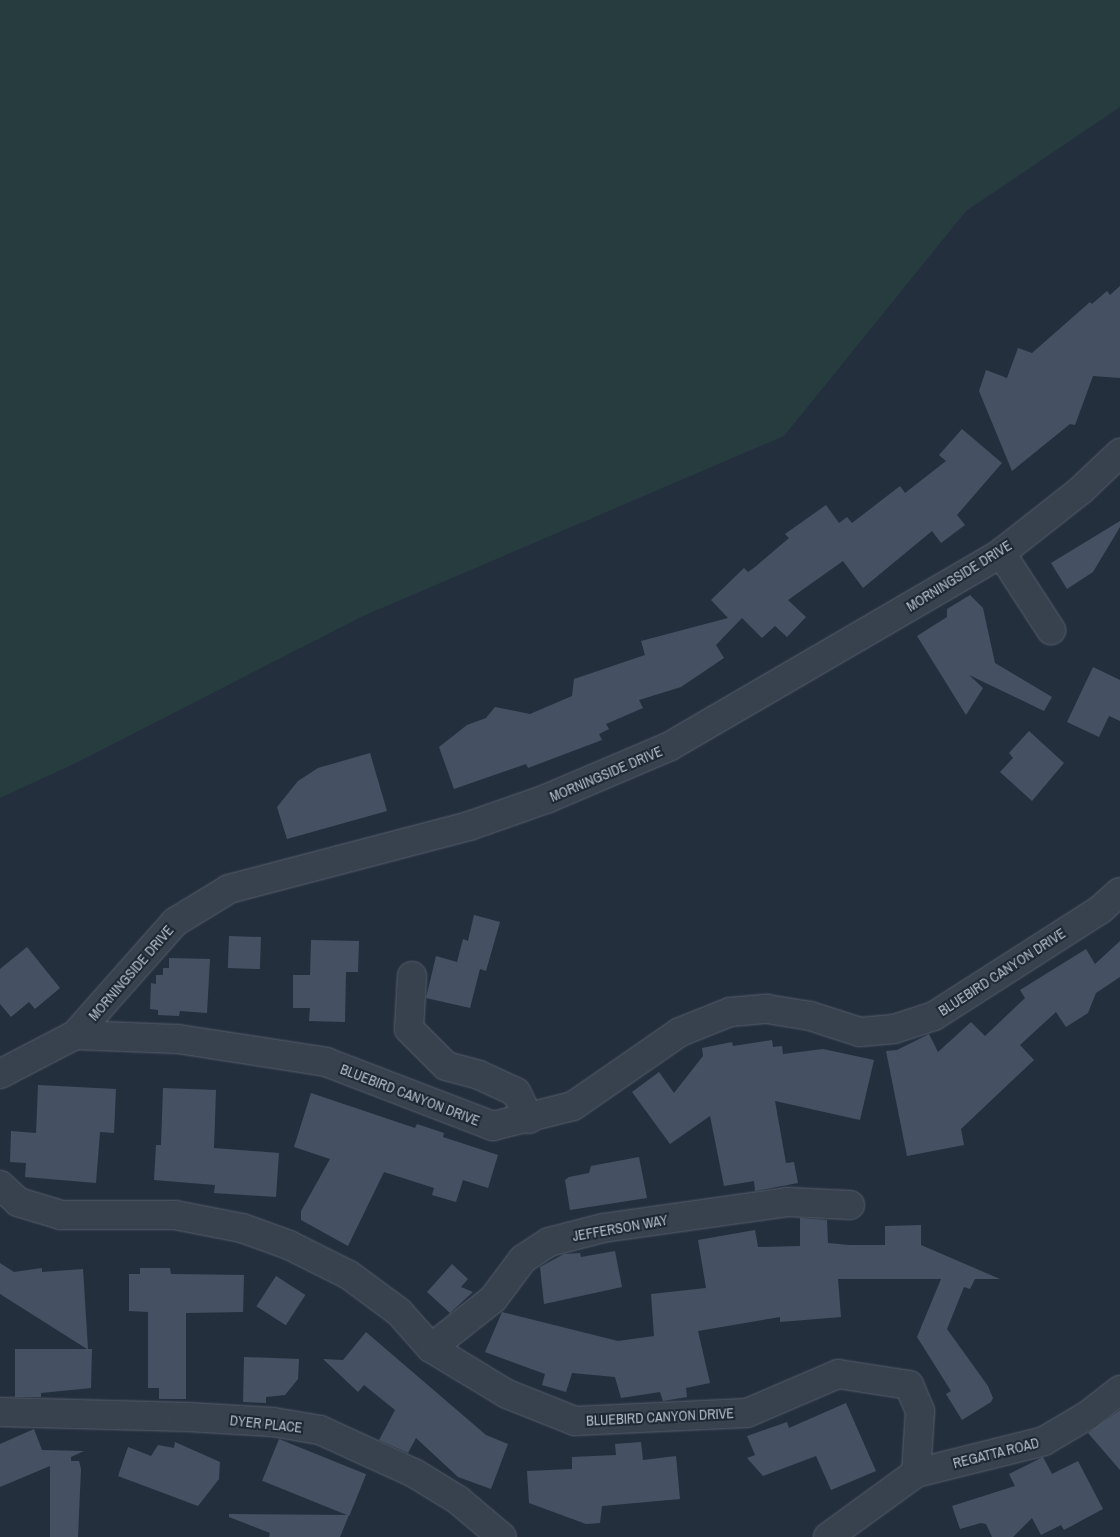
<!DOCTYPE html>
<html>
<head>
<meta charset="utf-8">
<style>
  body { margin:0 }
  #map { position:relative; width:1120px; height:1537px; overflow:hidden; background:#242f3e; font-family:"Archivo Narrow",sans-serif }
  div>[style] { position:absolute }
  .green>* { inset:0; background:#263c3f }
  .building>* { inset:0; background:#455162; transform-origin:0 0 }
  .roads { filter:drop-shadow(0 0 1px #565f6c) drop-shadow(0 0 1px #565f6c) }
  .minor>* { height:28px; margin:-14px; padding:0 14px; transform-origin:14px; border-radius:14px; background:#38414e }
  span { translate:-50% -50%; white-space:nowrap; text-align:center; line-height:1.15; -webkit-text-stroke:4px #1d2633; paint-order:stroke }
  .street-label { font-size:14px; color:#b4bcc9 }
</style>
</head>
<body>
<div id="map">
  <div class="green">
    <div style="clip-path:polygon(0 0,1120px 0,1120px 107px,966px 211px,784px 436px,361px 617px,78px 762px,0 798px)"></div>
  </div>
  <div class="building">
    <div style="clip-path:polygon(1120px 286px,1120px 378px,1093px 376px,1075px 425px,1070px 424px,1012px 471px,979px 391px,986px 370px,1007px 378px,1018px 348px,1032px 353px,1090px 302px,1092px 304px,1107px 291px,1110px 295px)"></div>
    <div style="clip-path:polygon(962px 429px,1002px 463px,957px 515px,965px 525px,941px 543px,932px 531px,863px 588px,843px 561px,788px 600px,806px 617px,787px 637px,775px 626px,762px 638px,742px 618px,716px 645px,724px 658px,681px 687px,639px 700px,643px 708px,606px 724px,609px 729px,599px 734px,602px 740px,528px 768px,526px 764px,454px 789px,439px 747px,467px 725px,486px 718px,495px 707px,530px 714px,572px 696px,574px 679px,645px 655px,641px 641px,728px 618px,711px 600px,744px 568px,748px 572px,755px 567px,789px 538px,785px 534px,826px 505px,839px 523px,847px 517px,852px 523px,900px 486px,905px 493px,946px 461px,939px 455px)"></div>
    <div style="clip-path:polygon(1120px 521px,1120px 527px,1093px 572px,1067px 589px,1051px 563px)"></div>
    <div style="clip-path:polygon(970px 595px,983px 608px,995px 663px,1052px 697px,1044px 711px,969px 675px,983px 688px,966px 715px,917px 636px,947px 617px,947px 609px)"></div>
    <div style="clip-path:polygon(1093px 667px,1120px 680px,1120px 721px,1109px 716px,1099px 737px,1067px 722px)"></div>
    <div style="clip-path:polygon(1029px 731px,1064px 763px,1032px 801px,1000px 772px,1013px 758px,1009px 753px)"></div>
    <div style="clip-path:polygon(370px 753px,387px 811px,287px 839px,277px 807px,298px 781px,318px 768px)"></div>
    <div style="clip-path:polygon(474px 915px,500px 922px,486px 971px,480px 969px,470px 1008px,426px 998px,436px 956px,457px 962px,463px 939px,468px 941px)"></div>
    <div style="left:229px;top:936px;width:32px;height:32px;rotate:2deg"></div>
    <div style="clip-path:polygon(311px 940px,359px 941px,358px 972px,346px 972px,345px 1022px,309px 1021px,310px 1008px,293px 1008px,293px 975px,310px 975px)"></div>
    <div style="clip-path:polygon(1120px 941px,1120px 977px,1096px 993px,1088px 1013px,1066px 1027px,1056px 1012px,1020px 1045px,1034px 1060px,961px 1129px,964px 1145px,907px 1156px,886px 1051px,897px 1050px,929px 1034px,938px 1052px,971px 1022px,985px 1036px,1025px 998px,1020px 990px,1086px 949px,1095px 964px)"></div>
    <div style="clip-path:polygon(27px 947px,60px 988px,35px 1009px,29px 1002px,11px 1017px,0 1004px,0 969px)"></div>
    <div style="clip-path:polygon(169px 958px,210px 959px,207px 1013px,180px 1011px,179px 1016px,158px 1015px,158px 1010px,150px 1009px,151px 983px,156px 984px,156px 975px,163px 975px,163px 968px,169px 968px)"></div>
    <div style="clip-path:polygon(772px 1040px,773px 1047px,782px 1046px,783px 1054px,823px 1049px,874px 1060px,860px 1120px,775px 1101px,786px 1163px,794px 1162px,798px 1183px,755px 1191px,754px 1181px,724px 1186px,710px 1116px,670px 1144px,632px 1092px,659px 1072px,674px 1093px,703px 1056px,702px 1048px,732px 1042px,733px 1046px)"></div>
    <div style="clip-path:polygon(38px 1085px,116px 1089px,114px 1133px,100px 1132px,96px 1183px,25px 1177px,26px 1163px,10px 1162px,11px 1131px,36px 1133px)"></div>
    <div style="clip-path:polygon(163px 1088px,216px 1090px,214px 1148px,279px 1153px,276px 1197px,214px 1193px,215px 1185px,154px 1180px,156px 1145px,161px 1145px)"></div>
    <div style="clip-path:polygon(311px 1093px,415px 1128px,417px 1124px,444px 1133px,443px 1137px,498px 1155px,488px 1188px,463px 1180px,456px 1202px,432px 1195px,434px 1188px,384px 1172px,348px 1246px,301px 1220px,301px 1211px,330px 1159px,294px 1147px)"></div>
    <div style="clip-path:polygon(639px 1157px,647px 1198px,570px 1210px,565px 1180px,569px 1177px,589px 1173px,591px 1166px)"></div>
    <div style="clip-path:polygon(800px 1218px,827px 1220px,828px 1243px,849px 1245px,885px 1245px,885px 1226px,921px 1225px,921px 1245px,1000px 1279px,975px 1279px,970px 1289px,964px 1287px,947px 1329px,988px 1386px,993px 1398px,991px 1402px,962px 1420px,946px 1394px,951px 1391px,917px 1337px,941px 1279px,838px 1279px,841px 1317px,780px 1322px,780px 1317px,698px 1331px,710px 1383px,686px 1388px,687px 1397px,663px 1401px,660px 1392px,621px 1398px,615px 1377px,572px 1373px,566px 1392px,542px 1385px,545px 1374px,485px 1352px,502px 1312px,618px 1341px,654px 1336px,651px 1294px,706px 1288px,698px 1240px,755px 1230px,758px 1247px,800px 1246px)"></div>
    <div style="clip-path:polygon(615px 1251px,622px 1287px,544px 1304px,540px 1267px,564px 1254px,580px 1253px,581px 1257px)"></div>
    <div style="clip-path:polygon(0 1263px,14px 1272px,42px 1268px,42px 1272px,83px 1269px,88px 1349px,92px 1349px,91px 1388px,41px 1393px,41px 1397px,15px 1397px,15px 1349px,87px 1349px,0 1294px)"></div>
    <div style="clip-path:polygon(452px 1264px,468px 1279px,461px 1287px,473px 1292px,450px 1313px,427px 1292px)"></div>
    <div style="clip-path:polygon(140px 1268px,170px 1268px,171px 1274px,244px 1275px,243px 1312px,186px 1313px,186px 1399px,159px 1399px,159px 1388px,148px 1388px,148px 1312px,129px 1311px,129px 1274px,140px 1274px)"></div>
    <div style="left:276px;top:1276px;width:35px;height:36px;rotate:33deg"></div>
    <div style="clip-path:polygon(366px 1332px,486px 1435px,508px 1444px,491px 1489px,458px 1477px,416px 1438px,408px 1453px,379px 1440px,395px 1410px,364px 1385px,358px 1392px,323px 1359px,343px 1360px)"></div>
    <div style="clip-path:polygon(244px 1357px,299px 1359px,298px 1379px,285px 1395px,266px 1397px,266px 1403px,243px 1402px)"></div>
    <div style="clip-path:polygon(846px 1403px,876px 1471px,831px 1490px,816px 1456px,763px 1476px,747px 1458px,755px 1455px,747px 1436px,787px 1422px,789px 1428px)"></div>
    <div style="clip-path:polygon(1120px 1410px,1120px 1470px,1088px 1433px)"></div>
    <div style="clip-path:polygon(34px 1429px,42px 1450px,84px 1451px,71px 1457px,71px 1461px,79px 1461px,81px 1469px,78px 1537px,50px 1537px,50px 1466px,0 1487px,0 1444px)"></div>
    <div style="left:279px;top:1439px;width:94px;height:45px;rotate:22deg"></div>
    <div style="clip-path:polygon(175px 1442px,220px 1462px,219px 1479px,198px 1506px,118px 1476px,128px 1447px,151px 1456px,158px 1445px,174px 1448px)"></div>
    <div style="clip-path:polygon(641px 1442px,643px 1460px,676px 1456px,680px 1499px,602px 1506px,600px 1523px,586px 1524px,529px 1503px,527px 1471px,572px 1469px,572px 1457px,616px 1455px,615px 1444px)"></div>
    <div style="clip-path:polygon(1043px 1457px,1052px 1474px,1078px 1461px,1103px 1509px,1064px 1530px,1061px 1525px,1041px 1535px,1032px 1518px,1013px 1537px,992px 1537px,986px 1524px,981px 1523px,960px 1529px,952px 1506px,1015px 1486px,1009px 1474px)"></div>
    <div style="clip-path:polygon(229px 1514px,349px 1515px,340px 1537px,269px 1537px,270px 1533px,229px 1517px)"></div>
  </div>
  <div class="roads">
    <div class="minor">
      <div style="left:1001px;top:553px;width:92px;rotate:57deg"></div>
      <div style="left:412px;top:976px;width:53px;rotate:93.2deg"></div>
      <div style="left:409px;top:1029px;width:52px;rotate:45deg"></div>
      <div style="left:446px;top:1066px;width:34px;rotate:15deg"></div>
      <div style="left:479px;top:1075px;width:41px;rotate:24.7deg"></div>
      <div style="left:516px;top:1092px;width:30px;rotate:64deg"></div>
      <div style="left:75px;top:1035px;width:151px;rotate:-48.5deg"></div>
      <div style="left:175px;top:922px;width:63px;rotate:-31.4deg"></div>
      <div style="left:229px;top:889px;width:248px;rotate:-14.7deg"></div>
      <div style="left:469px;top:826px;width:82px;rotate:-19.3deg"></div>
      <div style="left:546px;top:799px;width:135px;rotate:-23.1deg"></div>
      <div style="left:670px;top:746px;width:383px;rotate:-30.2deg"></div>
      <div style="left:1001px;top:553px;width:102px;rotate:-38.2deg"></div>
      <div style="left:1081px;top:490px;width:54px;rotate:-43.5deg"></div>
      <div style="left:0;top:1074px;width:85px;rotate:-27.5deg"></div>
      <div style="left:75px;top:1035px;width:103px;rotate:2.2deg"></div>
      <div style="left:178px;top:1039px;width:150px;rotate:8.8deg"></div>
      <div style="left:326px;top:1062px;width:179px;rotate:21deg"></div>
      <div style="left:493px;top:1126px;width:82px;rotate:-14deg"></div>
      <div style="left:573px;top:1106px;width:130px;rotate:-34.7deg"></div>
      <div style="left:680px;top:1032px;width:54px;rotate:-21.8deg"></div>
      <div style="left:730px;top:1012px;width:37px;rotate:-5deg"></div>
      <div style="left:767px;top:1009px;width:44px;rotate:9.2deg"></div>
      <div style="left:810px;top:1016px;width:52px;rotate:17.7deg"></div>
      <div style="left:860px;top:1032px;width:34px;rotate:-5deg"></div>
      <div style="left:894px;top:1029px;width:42px;rotate:-18deg"></div>
      <div style="left:934px;top:1016px;width:198px;rotate:-32.6deg"></div>
      <div style="left:1101px;top:909px;width:25px;rotate:-42deg"></div>
      <div style="left:0;top:1185px;width:25px;rotate:43deg"></div>
      <div style="left:18px;top:1202px;width:45px;rotate:16.8deg"></div>
      <div style="left:61px;top:1215px;width:114px"></div>
      <div style="left:175px;top:1215px;width:68px;rotate:11deg"></div>
      <div style="left:242px;top:1228px;width:50px;rotate:19.9deg"></div>
      <div style="left:289px;top:1245px;width:67px;rotate:26.6deg"></div>
      <div style="left:349px;top:1275px;width:62px;rotate:36.5deg"></div>
      <div style="left:399px;top:1312px;width:48px;rotate:48.4deg"></div>
      <div style="left:431px;top:1348px;width:89px;rotate:31.2deg"></div>
      <div style="left:507px;top:1394px;width:73px;rotate:21.7deg"></div>
      <div style="left:575px;top:1421px;width:172px;rotate:-2.7deg"></div>
      <div style="left:747px;top:1413px;width:99px;rotate:-23.2deg"></div>
      <div style="left:838px;top:1374px;width:72px;rotate:8.8deg"></div>
      <div style="left:909px;top:1385px;width:28px;rotate:67deg"></div>
      <div style="left:920px;top:1411px;width:62px;rotate:93.7deg"></div>
      <div style="left:431px;top:1348px;width:79px;rotate:-38.3deg"></div>
      <div style="left:493px;top:1299px;width:50px;rotate:-53.1deg"></div>
      <div style="left:523px;top:1259px;width:31px;rotate:-33deg"></div>
      <div style="left:549px;top:1242px;width:56px;rotate:-14.5deg"></div>
      <div style="left:603px;top:1228px;width:186px;rotate:-8deg"></div>
      <div style="left:787px;top:1202px;width:63px;rotate:2.7deg"></div>
      <div style="left:0;top:1412px;width:188px;rotate:1.5deg"></div>
      <div style="left:188px;top:1417px;width:85px;rotate:3.4deg"></div>
      <div style="left:273px;top:1422px;width:48px;rotate:9.7deg"></div>
      <div style="left:320px;top:1430px;width:103px;rotate:24.6deg"></div>
      <div style="left:414px;top:1473px;width:52px;rotate:31.5deg"></div>
      <div style="left:458px;top:1500px;width:57px;rotate:40.1deg"></div>
      <div style="left:828px;top:1537px;width:109px;rotate:-36deg"></div>
      <div style="left:916px;top:1473px;width:132px;rotate:-14deg"></div>
      <div style="left:1044px;top:1441px;width:51px;rotate:-30.6deg"></div>
      <div style="left:1088px;top:1415px;width:41px;rotate:-38deg"></div>
    </div>
  </div>
  <div class="street-label">
    <span style="left:959px;top:576px;rotate:-32deg">MORNINGSIDE DRIVE</span>
    <span style="left:606px;top:774px;rotate:-23deg">MORNINGSIDE DRIVE</span>
    <span style="left:1002px;top:972px;rotate:-33deg">BLUEBIRD CANYON DRIVE</span>
    <span style="left:131px;top:973px;rotate:-49deg">MORNINGSIDE DRIVE</span>
    <span style="left:410px;top:1095px;rotate:21deg">BLUEBIRD CANYON DRIVE</span>
    <span style="left:620px;top:1228px;rotate:-10deg">JEFFERSON WAY</span>
    <span style="left:660px;top:1417px;rotate:-3deg">BLUEBIRD CANYON DRIVE</span>
    <span style="left:266px;top:1424px;rotate:6deg">DYER PLACE</span>
    <span style="left:996px;top:1453px;rotate:-14deg">REGATTA ROAD</span>
  </div>
</div>
</body>
</html>
